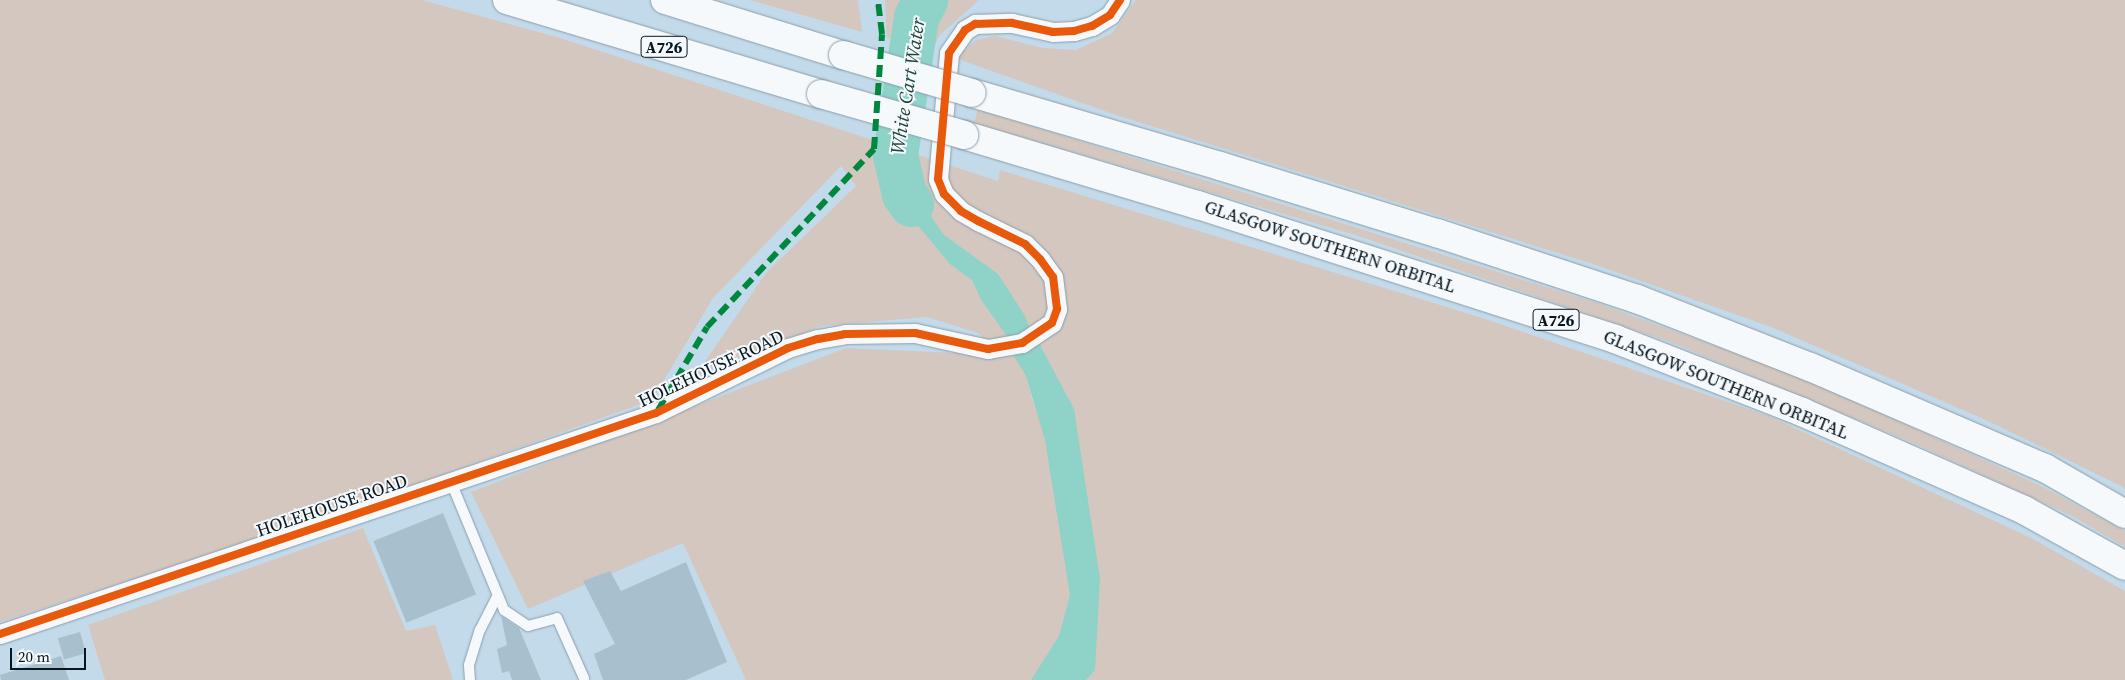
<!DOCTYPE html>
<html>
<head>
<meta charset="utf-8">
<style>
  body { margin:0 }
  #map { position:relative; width:2125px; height:680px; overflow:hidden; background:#c3daea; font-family:"Source Serif 4",serif }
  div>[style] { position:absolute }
  .green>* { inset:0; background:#d4c7bf }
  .water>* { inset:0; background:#8ed2c8 }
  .river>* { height:45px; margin:-22.5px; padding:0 22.5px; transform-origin:22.5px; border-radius:22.5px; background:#8ed2c8 }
  .building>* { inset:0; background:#a8c0ce; transform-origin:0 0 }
  .roads { filter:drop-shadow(0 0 1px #8b9eaa) drop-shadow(0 0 1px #8b9eaa) }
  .lane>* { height:10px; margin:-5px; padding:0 5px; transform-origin:5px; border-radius:5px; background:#f6f9fc }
  .street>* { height:19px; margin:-9.5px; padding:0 9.5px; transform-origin:9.5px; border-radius:9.5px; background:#f6f9fc }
  .highway>* { height:28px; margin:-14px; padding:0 14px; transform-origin:14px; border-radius:14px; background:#f6f9fc }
  .bridges { filter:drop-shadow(0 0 1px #8b9eaa) drop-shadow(0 0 1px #8b9eaa) }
  .highway-bridge>* { height:28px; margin:-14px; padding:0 14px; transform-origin:14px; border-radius:14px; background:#f6f9fc }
  .quiet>* { height:6px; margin-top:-3px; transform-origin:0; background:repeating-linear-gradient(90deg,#00873e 0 12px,transparent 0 18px) }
  .cycleway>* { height:8px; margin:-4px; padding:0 4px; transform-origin:4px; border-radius:4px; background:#e8590c }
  span { translate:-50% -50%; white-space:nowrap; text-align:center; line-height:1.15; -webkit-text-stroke:4px #f5f9fc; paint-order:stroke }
  .shield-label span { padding:1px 4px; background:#f5f9fc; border:1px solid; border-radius:4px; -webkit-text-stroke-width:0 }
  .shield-label { font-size:16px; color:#071721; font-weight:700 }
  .street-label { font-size:18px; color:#071721 }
  .water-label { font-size:19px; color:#1d453c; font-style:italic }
  .scale { position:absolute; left:10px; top:648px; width:76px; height:22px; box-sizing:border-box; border:2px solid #071721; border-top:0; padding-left:6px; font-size:15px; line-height:18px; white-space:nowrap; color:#071721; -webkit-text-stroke:4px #f5f9fc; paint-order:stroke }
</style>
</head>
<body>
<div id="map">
  <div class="green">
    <div style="clip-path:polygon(evenodd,0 0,422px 0,560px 38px,998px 181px,1000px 170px,1479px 317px,1769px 416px,2031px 538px,2125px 591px,2125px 680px,746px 680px,683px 543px,528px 609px,471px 492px,846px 348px,1000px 355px,978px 333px,927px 317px,821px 326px,695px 376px,766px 273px,856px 186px,841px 166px,713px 298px,652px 400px,308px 523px,0 622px,0 0,1028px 383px,1046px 401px,1034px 406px,1028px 383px)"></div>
    <div style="clip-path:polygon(750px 0,858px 0,862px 32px)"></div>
    <div style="clip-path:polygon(885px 0,911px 0,904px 9px,903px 42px,887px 38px)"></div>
    <div style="clip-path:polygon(940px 0,979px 0,940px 35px,932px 50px,919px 47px,925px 24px)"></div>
    <div style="clip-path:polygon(1136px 0,2125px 0,2125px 488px,1988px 421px,1771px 327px,1593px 264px,1116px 115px,955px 58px,976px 40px,995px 36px,1043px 48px,1076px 50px,1112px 33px)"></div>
    <div style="clip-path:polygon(978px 109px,1600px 304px,1808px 380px,2041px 486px,2125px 531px,2125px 547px,2074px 517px,1911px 442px,1670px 342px,1355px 235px,974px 123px)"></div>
    <div style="clip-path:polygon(363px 528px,406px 631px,435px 625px,453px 680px,105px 680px,88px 625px)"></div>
  </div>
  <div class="water">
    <div style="clip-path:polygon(911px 0,940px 0,925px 24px,919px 47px,903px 42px,904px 9px)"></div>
    <div style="clip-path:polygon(889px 144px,908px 150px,907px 164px,923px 205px,944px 235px,998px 274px,1025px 316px,1031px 331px,1009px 339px,982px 301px,972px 280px,950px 264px,895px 198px,886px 170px)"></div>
    <div style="clip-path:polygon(1040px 345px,1074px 409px,1100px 579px,1095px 670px,1086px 680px,1031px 680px,1059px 636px,1070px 595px,1045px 440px,1026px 376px,1012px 353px)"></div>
  </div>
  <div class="river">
    <div style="left:911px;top:204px;width:12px;rotate:-125deg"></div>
    <div style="left:904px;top:194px;width:40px;rotate:-103deg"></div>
    <div style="left:895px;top:155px;width:140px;rotate:-81.3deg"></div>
    <div style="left:916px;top:17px;width:19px;rotate:-62deg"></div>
  </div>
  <div class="building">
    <div style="left:443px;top:513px;width:88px;height:75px;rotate:68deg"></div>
    <div style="clip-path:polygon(686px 562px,727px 662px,686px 680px,603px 680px,594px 654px,615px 644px,583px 581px,610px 571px,621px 591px)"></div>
    <div style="clip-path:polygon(501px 616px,519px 628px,541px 680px,512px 680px,509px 671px,502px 673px,497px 649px,507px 645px)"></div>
    <div style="left:80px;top:632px;width:22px;height:23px;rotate:74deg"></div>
    <div style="clip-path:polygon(61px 656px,69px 680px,1px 680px,0 675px)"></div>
  </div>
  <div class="roads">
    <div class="lane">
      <div style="left:451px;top:482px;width:139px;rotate:67.5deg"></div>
      <div style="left:504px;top:610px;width:29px;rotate:34deg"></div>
      <div style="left:528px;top:626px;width:30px;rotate:-15deg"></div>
      <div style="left:557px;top:618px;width:66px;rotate:65.8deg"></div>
      <div style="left:470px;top:680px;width:15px;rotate:-94deg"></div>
      <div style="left:469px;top:665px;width:37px;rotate:-73deg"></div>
      <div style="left:480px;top:630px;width:39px;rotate:-63deg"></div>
    </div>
    <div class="street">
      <div style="left:0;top:634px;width:692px;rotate:-18.62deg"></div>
      <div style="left:656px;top:413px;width:147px;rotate:-26.2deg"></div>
      <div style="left:788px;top:348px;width:31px;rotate:-17deg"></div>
      <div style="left:818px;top:339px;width:27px;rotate:-10deg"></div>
      <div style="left:845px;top:334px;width:70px;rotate:-0.8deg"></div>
      <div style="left:915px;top:333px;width:75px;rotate:12.4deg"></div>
      <div style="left:988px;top:349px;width:35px;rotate:-10deg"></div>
      <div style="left:1022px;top:343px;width:36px;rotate:-34deg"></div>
      <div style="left:1052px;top:323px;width:15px;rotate:-70deg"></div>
      <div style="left:1057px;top:309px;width:32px;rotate:-97deg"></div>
      <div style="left:1053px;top:277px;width:22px;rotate:-126deg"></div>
      <div style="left:1040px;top:259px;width:21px;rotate:-135deg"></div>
      <div style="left:1025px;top:244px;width:52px;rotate:-153.9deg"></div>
      <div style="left:978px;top:221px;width:20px;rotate:-150deg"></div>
      <div style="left:961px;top:211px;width:24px;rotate:-135deg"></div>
      <div style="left:944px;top:194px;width:16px;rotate:-112deg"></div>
      <div style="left:938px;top:179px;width:126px;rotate:-85deg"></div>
      <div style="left:949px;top:53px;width:28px;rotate:-55deg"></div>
      <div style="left:965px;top:30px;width:12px;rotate:-31deg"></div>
      <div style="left:975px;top:24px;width:37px;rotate:-2deg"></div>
      <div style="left:1012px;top:23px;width:42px;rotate:12.4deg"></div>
      <div style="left:1053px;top:32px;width:21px;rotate:-3deg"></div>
      <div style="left:1074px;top:31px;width:19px;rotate:-16deg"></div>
      <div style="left:1092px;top:26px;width:21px;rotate:-31deg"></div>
      <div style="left:1110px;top:15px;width:18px;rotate:-56deg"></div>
    </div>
    <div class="highway">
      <div style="left:507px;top:0;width:328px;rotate:16.7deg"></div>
      <div style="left:665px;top:0;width:186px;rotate:17.2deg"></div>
      <div style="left:972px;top:93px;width:259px;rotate:16.4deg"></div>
      <div style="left:1220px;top:166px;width:227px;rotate:17.2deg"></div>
      <div style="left:1437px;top:233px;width:211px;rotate:18.3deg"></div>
      <div style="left:1637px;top:299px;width:186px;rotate:21.5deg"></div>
      <div style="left:1810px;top:367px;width:256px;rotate:23.3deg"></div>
      <div style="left:2045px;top:468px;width:92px;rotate:29.9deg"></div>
      <div style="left:964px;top:135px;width:244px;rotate:16.7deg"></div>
      <div style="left:1198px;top:205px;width:438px;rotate:17.8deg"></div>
      <div style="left:1615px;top:339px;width:201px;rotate:21.3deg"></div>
      <div style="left:1802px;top:412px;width:243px;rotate:23.8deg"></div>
      <div style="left:2024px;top:510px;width:115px;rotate:29deg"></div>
    </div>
  </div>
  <div class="bridges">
    <div class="highway-bridge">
      <div style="left:843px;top:55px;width:134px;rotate:16.4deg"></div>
      <div style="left:821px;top:94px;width:149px;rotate:16deg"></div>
    </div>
  </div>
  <div class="quiet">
    <div style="left:658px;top:410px;width:96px;rotate:-59.4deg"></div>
    <div style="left:707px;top:327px;width:244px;rotate:-46.8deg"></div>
    <div style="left:874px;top:149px;width:115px;rotate:-86deg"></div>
    <div style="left:882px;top:34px;width:34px;rotate:-97deg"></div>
  </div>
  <div class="cycleway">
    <div style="left:0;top:634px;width:692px;rotate:-18.62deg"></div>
    <div style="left:656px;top:413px;width:147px;rotate:-26.2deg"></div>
    <div style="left:788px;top:348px;width:31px;rotate:-17deg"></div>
    <div style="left:818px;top:339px;width:27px;rotate:-10deg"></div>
    <div style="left:845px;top:334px;width:70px;rotate:-0.8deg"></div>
    <div style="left:915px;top:333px;width:75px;rotate:12.4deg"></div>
    <div style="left:988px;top:349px;width:35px;rotate:-10deg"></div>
    <div style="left:1022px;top:343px;width:36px;rotate:-34deg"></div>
    <div style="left:1052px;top:323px;width:15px;rotate:-70deg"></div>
    <div style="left:1057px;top:309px;width:32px;rotate:-97deg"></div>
    <div style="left:1053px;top:277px;width:22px;rotate:-126deg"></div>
    <div style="left:1040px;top:259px;width:21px;rotate:-135deg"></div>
    <div style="left:1025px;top:244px;width:52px;rotate:-153.9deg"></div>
    <div style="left:978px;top:221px;width:20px;rotate:-150deg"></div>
    <div style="left:961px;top:211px;width:24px;rotate:-135deg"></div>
    <div style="left:944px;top:194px;width:16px;rotate:-112deg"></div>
    <div style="left:938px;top:179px;width:126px;rotate:-85deg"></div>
    <div style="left:949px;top:53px;width:28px;rotate:-55deg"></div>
    <div style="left:965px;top:30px;width:12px;rotate:-31deg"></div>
    <div style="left:975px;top:24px;width:37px;rotate:-2deg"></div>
    <div style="left:1012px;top:23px;width:42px;rotate:12.4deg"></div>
    <div style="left:1053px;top:32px;width:21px;rotate:-3deg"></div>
    <div style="left:1074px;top:31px;width:19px;rotate:-16deg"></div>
    <div style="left:1092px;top:26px;width:21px;rotate:-31deg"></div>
    <div style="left:1110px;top:15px;width:18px;rotate:-56deg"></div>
  </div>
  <div class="shield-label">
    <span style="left:664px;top:47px">A726</span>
    <span style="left:1556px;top:320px">A726</span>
  </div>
  <div class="street-label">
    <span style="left:1330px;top:247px;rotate:18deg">GLASGOW SOUTHERN ORBITAL</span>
    <span style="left:711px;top:369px;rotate:-25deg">HOLEHOUSE ROAD</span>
    <span style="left:1726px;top:385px;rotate:22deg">GLASGOW SOUTHERN ORBITAL</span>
    <span style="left:332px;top:506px;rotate:-19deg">HOLEHOUSE ROAD</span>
  </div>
  <div class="water-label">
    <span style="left:908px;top:86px;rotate:-81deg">White Cart Water</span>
  </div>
  <div class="scale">20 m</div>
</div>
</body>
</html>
